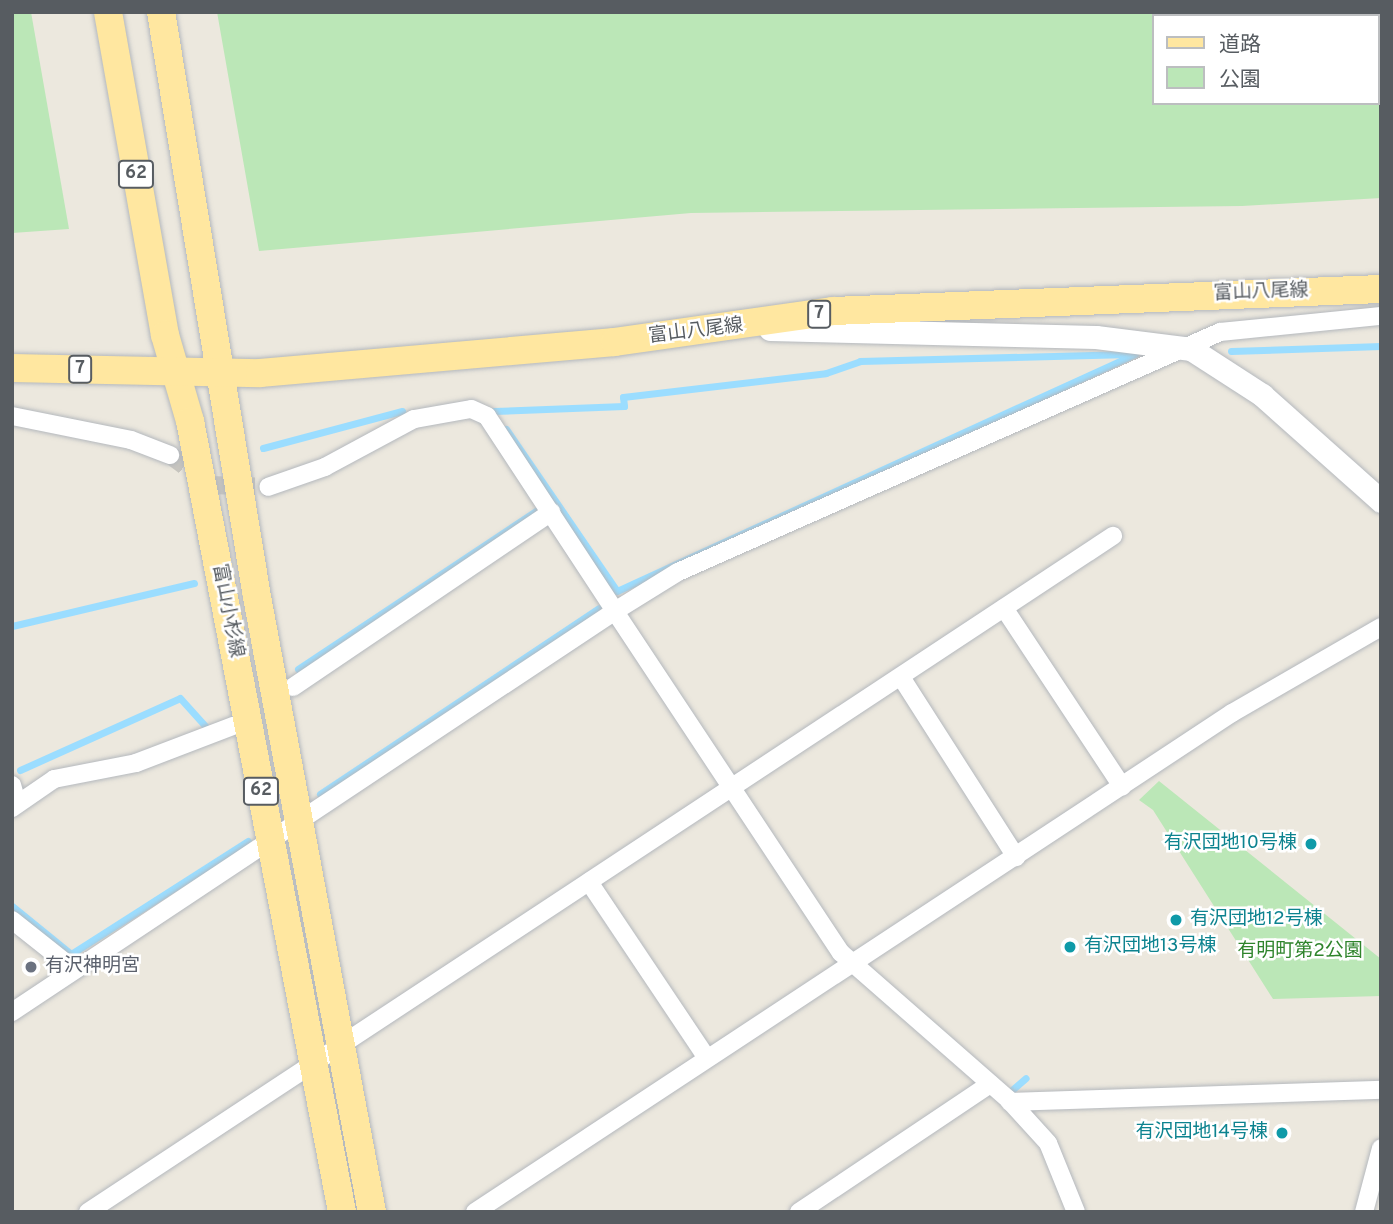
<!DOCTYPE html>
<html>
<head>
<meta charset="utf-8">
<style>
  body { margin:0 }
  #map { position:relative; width:1393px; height:1224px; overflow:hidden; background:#ece8de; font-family:Overpass,"Noto Sans JP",sans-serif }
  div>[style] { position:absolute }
  .green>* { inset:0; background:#bbe7b7 }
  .stream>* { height:7px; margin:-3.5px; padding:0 3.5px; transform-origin:3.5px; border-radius:3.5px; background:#9bddff }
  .minor-tunnel>* { height:18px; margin-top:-9px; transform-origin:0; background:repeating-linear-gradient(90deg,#c7c5bf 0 18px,transparent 0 27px) }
  .roads { filter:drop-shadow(0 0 2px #b4b8bd) drop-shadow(0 0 2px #b4b8bd) }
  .minor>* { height:18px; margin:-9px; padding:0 9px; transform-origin:9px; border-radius:9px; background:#fff }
  .tertiary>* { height:23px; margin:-11.5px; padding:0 11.5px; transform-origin:11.5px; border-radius:11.5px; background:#fff }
  .primary>* { height:28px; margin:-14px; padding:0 14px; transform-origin:14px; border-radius:14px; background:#ffe7a0 }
  .dots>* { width:19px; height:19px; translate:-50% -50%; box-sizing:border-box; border:4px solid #fff; border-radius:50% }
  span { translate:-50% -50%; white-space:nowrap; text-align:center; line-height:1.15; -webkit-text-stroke:5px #fff; paint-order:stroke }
  .shield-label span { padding:2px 5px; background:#fff; border:2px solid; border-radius:5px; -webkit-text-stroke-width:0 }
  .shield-label { font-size:18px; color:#575c61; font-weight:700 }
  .street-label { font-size:19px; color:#575c61 }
  .culture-label { font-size:19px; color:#0d838f }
  .right { translate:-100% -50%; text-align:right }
  .left { translate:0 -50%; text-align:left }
  .park-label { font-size:19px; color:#2f842c }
  .worship-label { font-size:19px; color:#5b616d }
  .frame { position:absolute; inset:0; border:14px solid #575c61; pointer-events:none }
  .legend { position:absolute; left:1152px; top:14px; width:228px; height:91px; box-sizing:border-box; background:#fff; border:2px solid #bcbec0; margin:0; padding:9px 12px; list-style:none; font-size:21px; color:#575c61 }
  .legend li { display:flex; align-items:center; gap:14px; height:35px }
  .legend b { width:35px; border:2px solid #bcbec0 }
</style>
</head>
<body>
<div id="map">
  <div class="green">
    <div style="clip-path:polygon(31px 12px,69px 229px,12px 233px,12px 13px)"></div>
    <div style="clip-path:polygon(evenodd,217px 12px,1381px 12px,1381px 198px,1242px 206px,691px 213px,259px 251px,217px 12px,1153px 16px,1377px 16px,1377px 103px,1153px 103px,1153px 16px)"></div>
    <div style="clip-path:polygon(1159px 781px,1381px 959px,1381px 996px,1273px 999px,1153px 810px,1139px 800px)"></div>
  </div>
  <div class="stream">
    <div style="left:1231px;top:351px;width:150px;rotate:-1.9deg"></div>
    <div style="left:494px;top:411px;width:130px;rotate:-2.2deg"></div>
    <div style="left:624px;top:406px;width:9px;rotate:-96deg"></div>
    <div style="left:623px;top:397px;width:204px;rotate:-6.7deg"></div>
    <div style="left:826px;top:373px;width:36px;rotate:-19deg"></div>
    <div style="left:860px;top:361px;width:270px;rotate:-1.5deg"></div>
    <div style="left:506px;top:429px;width:196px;rotate:55.6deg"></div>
    <div style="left:617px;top:591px;width:570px;rotate:-24.59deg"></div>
    <div style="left:263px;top:448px;width:144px;rotate:-14.9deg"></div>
    <div style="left:12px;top:626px;width:187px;rotate:-13.3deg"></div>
    <div style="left:298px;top:669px;width:287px;rotate:-33.6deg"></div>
    <div style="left:20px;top:770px;width:175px;rotate:-24.2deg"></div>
    <div style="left:180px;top:698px;width:38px;rotate:48deg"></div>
    <div style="left:320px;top:794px;width:335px;rotate:-33.7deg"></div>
    <div style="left:12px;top:906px;width:76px;rotate:39.1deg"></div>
    <div style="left:71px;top:954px;width:210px;rotate:-32.6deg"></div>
    <div style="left:1012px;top:1090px;width:18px;rotate:-41deg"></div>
  </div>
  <div class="minor-tunnel">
    <div style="left:170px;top:455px;width:50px;rotate:36.9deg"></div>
    <div style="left:210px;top:485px;width:58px;rotate:2deg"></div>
  </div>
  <div class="roads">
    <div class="minor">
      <div style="left:12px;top:416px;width:121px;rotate:11.4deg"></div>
      <div style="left:131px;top:440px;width:42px;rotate:21deg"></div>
      <div style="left:1004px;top:608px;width:214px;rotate:56.5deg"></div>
      <div style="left:901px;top:677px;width:214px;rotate:57.4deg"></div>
      <div style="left:293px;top:687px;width:312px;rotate:-34.1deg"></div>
      <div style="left:12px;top:785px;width:18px;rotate:74deg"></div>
      <div style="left:12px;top:808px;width:51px;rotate:-34.6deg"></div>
      <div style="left:54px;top:779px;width:84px;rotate:-11deg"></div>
      <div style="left:136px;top:763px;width:104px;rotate:-20.9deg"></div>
      <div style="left:589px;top:882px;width:211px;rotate:56.2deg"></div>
      <div style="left:12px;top:920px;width:80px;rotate:38.4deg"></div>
      <div style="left:12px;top:1012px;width:724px;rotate:-33.62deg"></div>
      <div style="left:615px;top:611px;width:233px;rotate:-123.3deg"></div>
      <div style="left:487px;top:416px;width:17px;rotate:-156deg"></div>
      <div style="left:471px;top:409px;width:58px;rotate:170deg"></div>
      <div style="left:414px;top:419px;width:101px;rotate:151.7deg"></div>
      <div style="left:325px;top:467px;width:60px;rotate:160.7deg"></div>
      <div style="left:1010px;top:1102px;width:371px;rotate:-1.9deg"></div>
      <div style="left:88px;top:1212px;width:1228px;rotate:-33.41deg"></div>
      <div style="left:475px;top:1212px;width:907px;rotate:-33.39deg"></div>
      <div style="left:1232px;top:713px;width:172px;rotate:-30deg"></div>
      <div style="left:799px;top:1212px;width:230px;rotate:-33.8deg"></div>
      <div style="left:1076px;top:1212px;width:74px;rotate:-112.1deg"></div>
      <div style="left:1048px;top:1143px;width:59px;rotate:-132.3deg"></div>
      <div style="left:1008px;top:1099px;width:222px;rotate:-138.8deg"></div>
      <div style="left:841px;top:953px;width:410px;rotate:-123.5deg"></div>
      <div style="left:615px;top:611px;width:74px;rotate:-31.8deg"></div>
      <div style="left:678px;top:572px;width:593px;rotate:-23.88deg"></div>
      <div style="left:1220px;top:332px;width:162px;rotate:-5.7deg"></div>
      <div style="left:1364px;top:1212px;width:66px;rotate:-75.1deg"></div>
    </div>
    <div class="tertiary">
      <div style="left:770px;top:329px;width:326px;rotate:1.4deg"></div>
      <div style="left:1096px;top:337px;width:96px;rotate:7.2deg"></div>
      <div style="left:1191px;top:349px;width:85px;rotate:32.9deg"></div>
      <div style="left:1262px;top:395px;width:159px;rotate:41.7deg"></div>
    </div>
    <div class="primary">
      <div style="left:108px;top:12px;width:328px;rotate:80deg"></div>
      <div style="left:165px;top:335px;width:90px;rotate:73.8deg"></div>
      <div style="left:190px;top:421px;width:805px;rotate:79.12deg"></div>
      <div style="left:161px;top:12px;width:593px;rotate:80.68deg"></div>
      <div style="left:257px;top:597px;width:626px;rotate:79.41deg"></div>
      <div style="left:12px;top:368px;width:248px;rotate:1.2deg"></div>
      <div style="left:260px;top:373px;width:356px;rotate:-5deg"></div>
      <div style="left:615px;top:342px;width:220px;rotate:-8.1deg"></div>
      <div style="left:833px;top:311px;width:548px;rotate:-2.3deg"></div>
    </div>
  </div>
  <div class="dots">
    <div style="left:1311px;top:844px;background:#0f9aa8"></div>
    <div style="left:1176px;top:920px;background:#0f9aa8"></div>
    <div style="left:1070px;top:947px;background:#0f9aa8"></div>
    <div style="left:31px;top:967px;background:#6b7280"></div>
    <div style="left:1282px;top:1133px;background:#0f9aa8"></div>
  </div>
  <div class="shield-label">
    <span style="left:136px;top:174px">62</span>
    <span style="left:819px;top:314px">7</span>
    <span style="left:80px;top:369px">7</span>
    <span style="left:261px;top:791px">62</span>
  </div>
  <div class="street-label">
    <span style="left:1261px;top:293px;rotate:-2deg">富山八尾線</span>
    <span style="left:696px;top:332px;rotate:-7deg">富山八尾線</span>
    <span style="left:227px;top:611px;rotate:79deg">富山小杉線</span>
  </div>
  <div class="culture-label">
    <span class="right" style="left:1297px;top:844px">有沢団地10号棟</span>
    <span class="left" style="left:1190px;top:920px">有沢団地12号棟</span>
    <span class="left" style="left:1084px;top:947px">有沢団地13号棟</span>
    <span class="right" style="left:1268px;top:1133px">有沢団地14号棟</span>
  </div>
  <div class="park-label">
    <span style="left:1300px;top:952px">有明町第2公園</span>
  </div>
  <div class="worship-label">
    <span class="left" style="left:45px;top:967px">有沢神明宮</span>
  </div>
  <div class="frame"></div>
  <ul class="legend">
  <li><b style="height:9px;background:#ffe7a0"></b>道路</li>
  <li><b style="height:19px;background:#bbe7b7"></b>公園</li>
  </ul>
</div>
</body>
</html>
